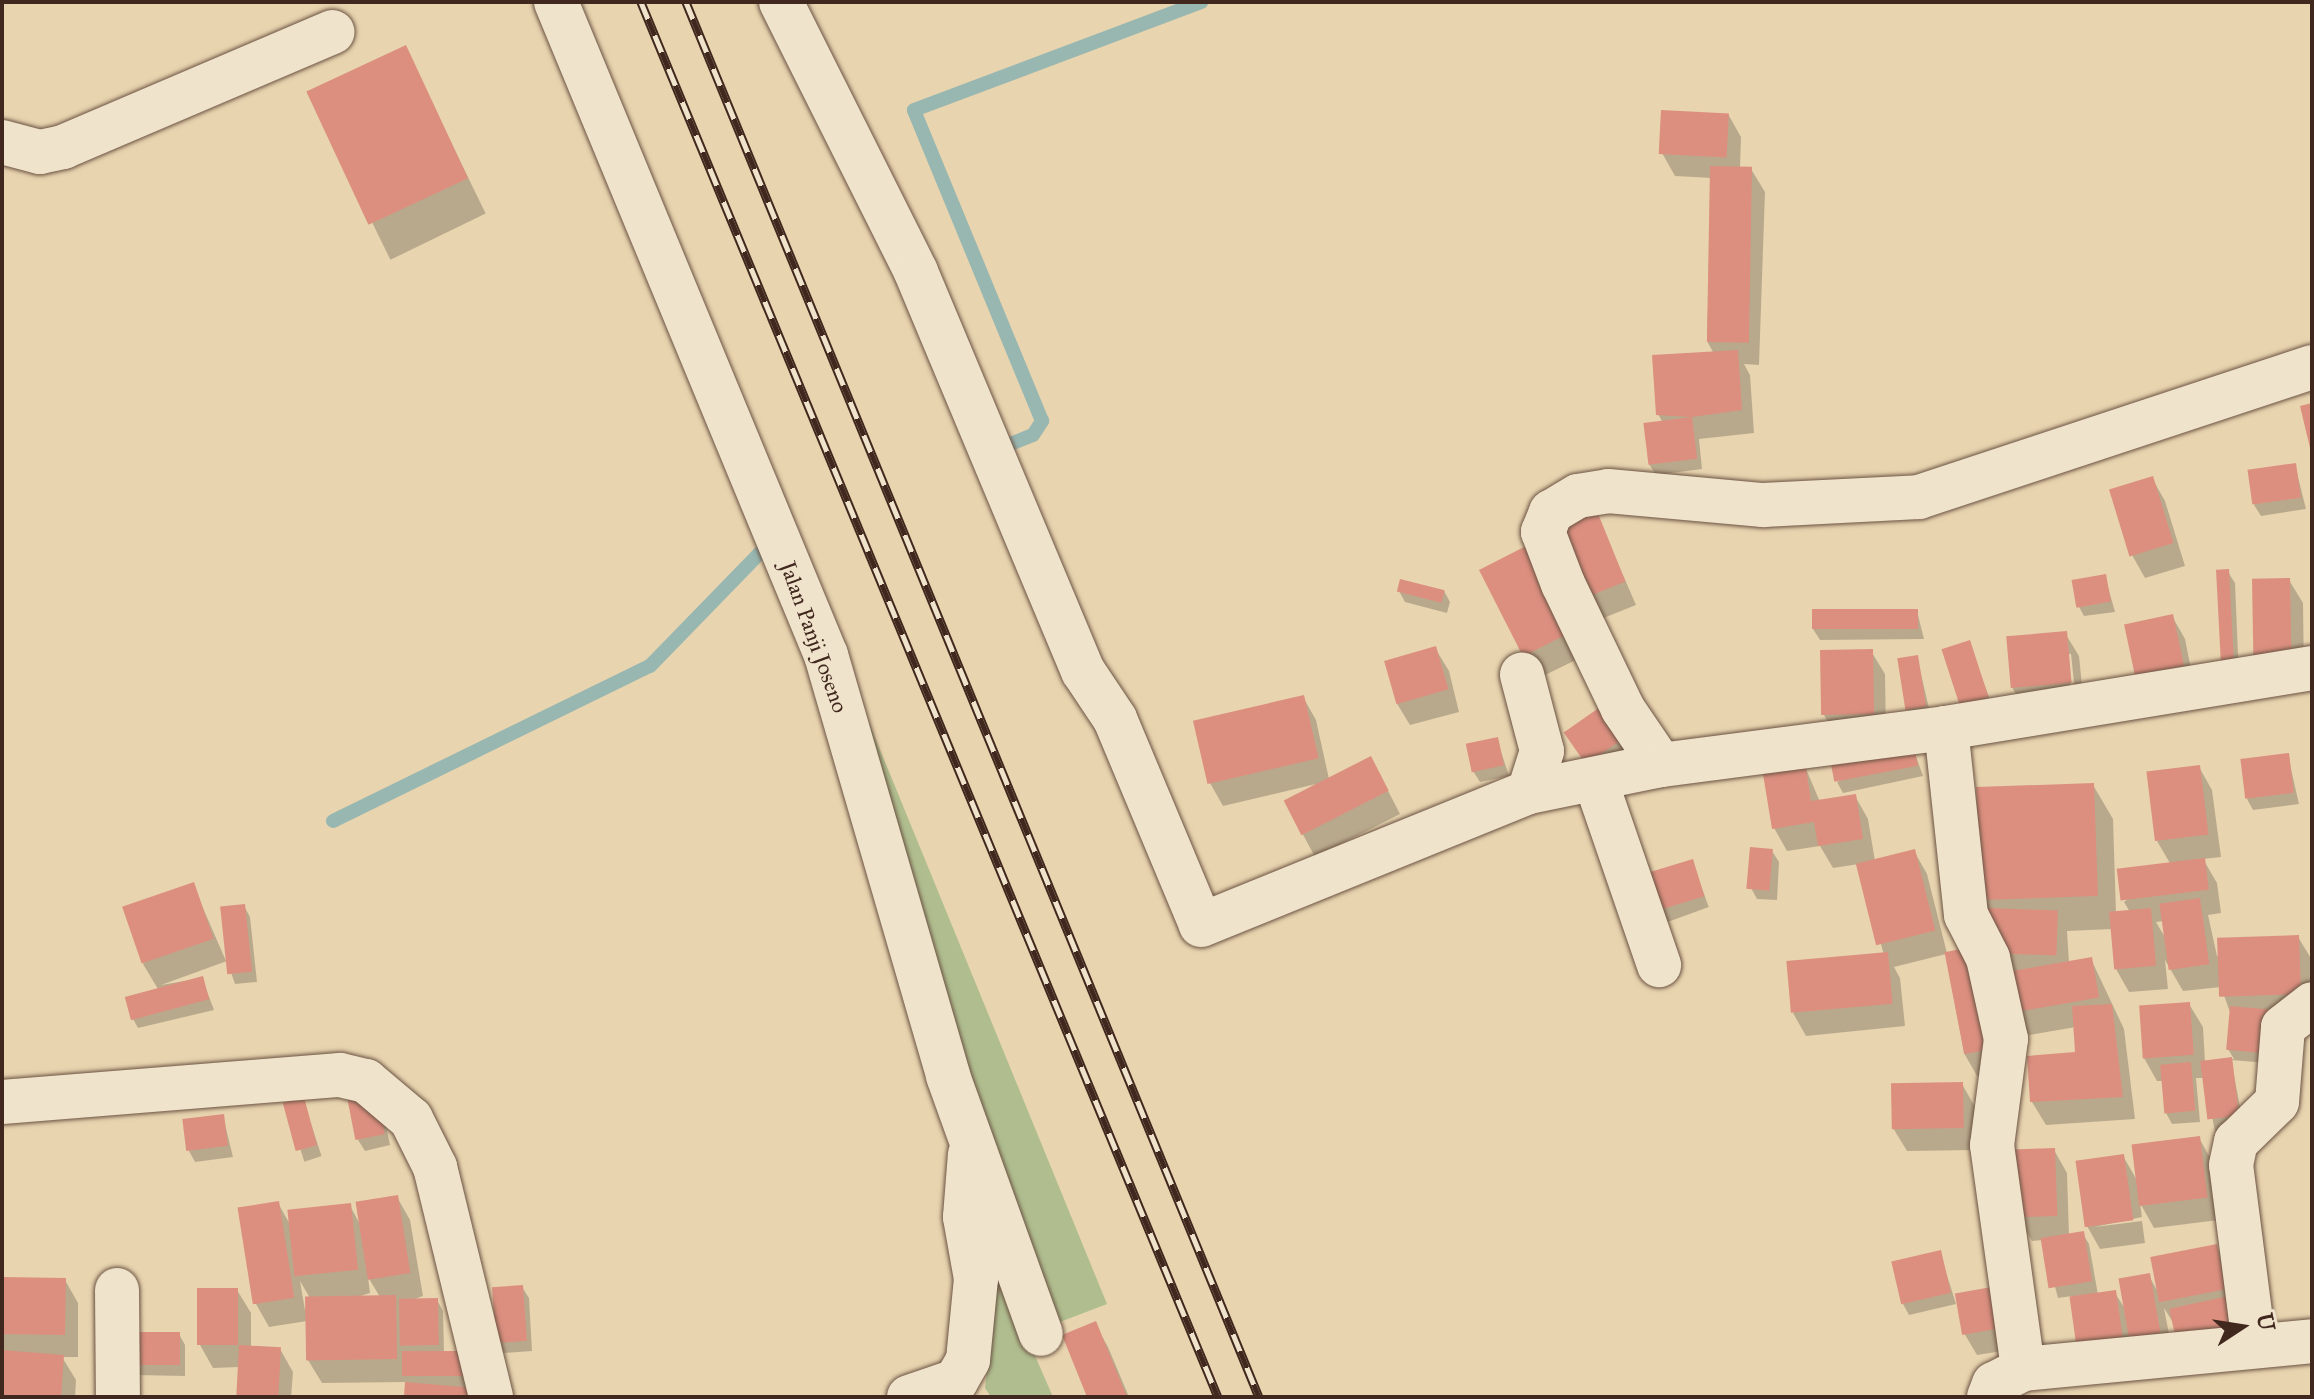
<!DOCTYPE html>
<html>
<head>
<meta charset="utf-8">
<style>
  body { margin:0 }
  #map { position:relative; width:2314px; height:1399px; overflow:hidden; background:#e8d4af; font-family:"IM FELL Great Primer",serif }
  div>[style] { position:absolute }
  .green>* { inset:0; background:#b0be8f }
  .shadow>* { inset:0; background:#0003; transform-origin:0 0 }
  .stream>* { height:14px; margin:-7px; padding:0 7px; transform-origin:7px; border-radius:7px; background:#98b7b1 }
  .building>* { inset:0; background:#dc8f7f; transform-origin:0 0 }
  .roads { filter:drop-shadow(0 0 2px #6b5343) drop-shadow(0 0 2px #6b5343) }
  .minor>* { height:44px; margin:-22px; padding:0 22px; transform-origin:22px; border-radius:22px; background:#f0e3cb }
  .rail>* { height:9px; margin-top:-4.5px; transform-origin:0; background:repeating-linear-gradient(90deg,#f0e3cb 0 18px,#41281f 0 36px); box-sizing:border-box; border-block:2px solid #41281f }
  span { translate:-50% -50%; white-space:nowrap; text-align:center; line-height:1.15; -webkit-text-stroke:6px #f0e3cb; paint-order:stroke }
  .street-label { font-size:22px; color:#41281f }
  .frame { position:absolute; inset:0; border:4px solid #41281f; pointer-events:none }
  .north { position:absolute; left:2202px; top:1287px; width:80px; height:80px; -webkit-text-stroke:6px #f0e3cb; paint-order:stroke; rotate:78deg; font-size:22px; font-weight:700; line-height:32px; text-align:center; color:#41281f }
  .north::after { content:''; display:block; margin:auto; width:28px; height:36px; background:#41281f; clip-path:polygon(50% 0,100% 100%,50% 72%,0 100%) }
</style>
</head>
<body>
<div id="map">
  <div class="green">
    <div style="clip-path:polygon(831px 630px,1107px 1304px,1052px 1325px,960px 1072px)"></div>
    <div style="clip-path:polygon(988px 1253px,1026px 1335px,1053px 1397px,991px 1397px,985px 1388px,993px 1316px)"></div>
  </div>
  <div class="shadow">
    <div style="left:405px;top:48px;width:184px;height:106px;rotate:64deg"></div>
    <div style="clip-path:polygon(1728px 114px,1741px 137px,1740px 168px,1751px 169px,1765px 192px,1759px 365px,1744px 364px,1750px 375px,1754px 433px,1699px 439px,1702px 469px,1656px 475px,1649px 464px,1663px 423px,1658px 414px,1714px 354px,1707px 341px,1712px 178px,1675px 176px,1662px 153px)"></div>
    <div style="clip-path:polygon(2295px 465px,2306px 509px,2261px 516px,2254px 505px)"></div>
    <div style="clip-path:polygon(2152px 478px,2165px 501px,2185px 566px,2145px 578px,2132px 555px)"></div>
    <div style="clip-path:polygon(1596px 513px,1636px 605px,1596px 621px,1583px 598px)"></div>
    <div style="clip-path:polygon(1528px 548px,1584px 656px,1537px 679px,1524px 656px)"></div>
    <div style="clip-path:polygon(2228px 572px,2235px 583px,2239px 678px,2223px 668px)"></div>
    <div style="clip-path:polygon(2105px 576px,2115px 612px,2084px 616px,2078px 605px)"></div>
    <div style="clip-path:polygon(2289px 580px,2303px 603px,2304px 677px,2269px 678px)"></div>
    <div style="clip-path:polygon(1399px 591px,1444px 591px,1450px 602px,1447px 613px,1405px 602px)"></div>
    <div style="clip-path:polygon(1917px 611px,1924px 639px,1820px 640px,1813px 629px)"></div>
    <div style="clip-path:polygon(2172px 616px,2185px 639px,2195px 689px,2150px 699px)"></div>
    <div style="clip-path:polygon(evenodd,2065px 633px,2079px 656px,2084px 705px,2026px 712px,2013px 689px,2008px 639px,2065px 633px,2067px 654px,2071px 654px,2075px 692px,2071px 693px,2067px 654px)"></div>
    <div style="clip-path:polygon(1969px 642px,1993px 708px,1967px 717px)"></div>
    <div style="clip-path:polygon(1435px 648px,1449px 671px,1459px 712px,1410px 725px,1396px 702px)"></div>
    <div style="clip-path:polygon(1871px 651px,1885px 674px,1886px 737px,1837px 738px,1824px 715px)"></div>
    <div style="clip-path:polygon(1917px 657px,1931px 717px,1913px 720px,1907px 709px)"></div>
    <div style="clip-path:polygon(1303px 697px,1316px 720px,1329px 779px,1383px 781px,1400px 814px,1315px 857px,1285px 801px,1316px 784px,1223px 806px,1210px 783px,1196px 722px)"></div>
    <div style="clip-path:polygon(1603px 708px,1629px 749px,1592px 774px)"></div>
    <div style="clip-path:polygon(1497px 739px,1509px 776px,1480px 782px,1473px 771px)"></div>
    <div style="clip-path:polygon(1913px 748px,1923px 776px,1843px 793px,1837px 782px)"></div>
    <div style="clip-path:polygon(2288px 756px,2299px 804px,2253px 810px,2247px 799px)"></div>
    <div style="clip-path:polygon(1804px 764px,1820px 802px,1855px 796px,1868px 819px,1875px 861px,1914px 851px,1927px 874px,1947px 953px,2001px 1072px,1977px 1076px,1964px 1053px,1946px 954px,1894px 967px,1900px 978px,1905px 1026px,1806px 1036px,1793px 1013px,1884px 955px,1859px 864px,1833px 868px,1820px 846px,1787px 851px,1774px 828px)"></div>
    <div style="clip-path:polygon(evenodd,2199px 767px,2212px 790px,2221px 857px,2203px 859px,2217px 883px,2221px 913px,2208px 915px,2217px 956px,2298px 937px,2312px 960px,2312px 1017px,2280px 1064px,2231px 1060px,2244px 1127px,2215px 1131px,2204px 1078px,2196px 1078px,2200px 1122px,2172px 1124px,2166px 1113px,2163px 1081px,2157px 1081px,2144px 1058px,2189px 1004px,2203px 1027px,2205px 1062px,2234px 1059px,2228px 1049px,2231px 1015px,2221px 987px,2183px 991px,2165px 960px,2168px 989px,2129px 992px,2116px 969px,2113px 929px,2067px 931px,2069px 963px,2091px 959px,2124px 1029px,2135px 1119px,2046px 1125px,2032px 1102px,2078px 1054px,2076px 1027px,2029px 1035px,2016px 1012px,1982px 899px,2093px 785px,2113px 819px,2116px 913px,2130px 912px,2124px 902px,2171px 865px,2157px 841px,2199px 767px,2164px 921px,2166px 939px,2156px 922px,2164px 921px)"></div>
    <div style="clip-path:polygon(1772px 851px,1779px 862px,1777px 900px,1757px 899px,1751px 888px)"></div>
    <div style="left:1692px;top:861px;width:49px;height:46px;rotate:70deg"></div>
    <div style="clip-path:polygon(193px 885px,226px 961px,244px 906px,250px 917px,257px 982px,235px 984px,227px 961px,161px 985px,202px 978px,214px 1010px,138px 1028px,132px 1017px,158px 989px,143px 964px)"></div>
    <div style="clip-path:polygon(1962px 1084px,1975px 1107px,1976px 1150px,1907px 1151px,1893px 1128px)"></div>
    <div style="left:303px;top:1099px;width:60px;height:18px;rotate:72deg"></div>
    <div style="clip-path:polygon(382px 1107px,390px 1145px,365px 1151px,358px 1140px)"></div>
    <div style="clip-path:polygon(223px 1116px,233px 1157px,195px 1162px,189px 1151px)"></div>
    <div style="clip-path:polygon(2199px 1138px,2212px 1161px,2219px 1220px,2154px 1228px,2140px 1203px,2142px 1217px,2094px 1227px,2142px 1221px,2145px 1243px,2100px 1249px,2087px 1226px,2079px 1162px,2123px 1156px,2138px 1182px)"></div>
    <div style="clip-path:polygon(2054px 1150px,2067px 1173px,2069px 1236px,2083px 1234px,2089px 1244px,2098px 1295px,2115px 1293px,2127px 1312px,2149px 1276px,2158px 1292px,2216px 1246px,2230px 1269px,2238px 1312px,2174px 1324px,2164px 1308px,2176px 1371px,2081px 1359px,2072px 1296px,2058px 1298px,2043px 1240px,2032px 1241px,2018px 1218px)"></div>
    <div style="clip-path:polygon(evenodd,397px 1197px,410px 1220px,423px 1296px,412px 1300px,437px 1300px,443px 1311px,444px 1353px,467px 1353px,473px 1389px,406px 1397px,407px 1382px,322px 1383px,308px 1360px,307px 1321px,269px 1327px,256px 1304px,278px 1203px,292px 1228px,350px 1206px,360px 1224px,397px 1197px,368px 1277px,380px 1297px,357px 1297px,370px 1293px,368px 1277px,397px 1197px,300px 1281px,310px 1298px,307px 1309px,305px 1310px,300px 1281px)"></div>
    <div style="clip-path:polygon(1940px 1253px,1956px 1304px,1909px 1315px,1903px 1304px)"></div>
    <div style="clip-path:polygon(2px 1279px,65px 1280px,78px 1303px,78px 1357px,62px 1357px,76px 1380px,75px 1397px,2px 1397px)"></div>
    <div style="clip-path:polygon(2008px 1286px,2028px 1347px,1977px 1355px,1964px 1333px)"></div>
    <div style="clip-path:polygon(522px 1287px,529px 1298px,532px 1351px,503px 1353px,497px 1342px)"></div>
    <div style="clip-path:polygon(237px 1290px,251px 1313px,251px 1348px,280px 1349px,293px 1372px,291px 1397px,237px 1397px,239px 1367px,213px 1368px,200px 1345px)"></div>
    <div style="clip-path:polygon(1095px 1324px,1108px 1347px,1129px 1397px,1089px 1397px)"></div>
    <div style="clip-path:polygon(179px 1334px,185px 1345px,185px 1376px,135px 1375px,129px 1364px)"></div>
  </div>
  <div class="stream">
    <div style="left:1003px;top:447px;width:32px;rotate:-22deg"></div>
    <div style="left:1033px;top:435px;width:17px;rotate:-57deg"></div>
    <div style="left:1042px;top:421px;width:336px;rotate:-112.4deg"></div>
    <div style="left:914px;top:110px;width:307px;rotate:-20.6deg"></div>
    <div style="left:333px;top:821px;width:353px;rotate:-26.1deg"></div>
    <div style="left:650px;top:666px;width:158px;rotate:-45.8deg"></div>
  </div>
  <div class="building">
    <div style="left:406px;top:45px;width:147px;height:110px;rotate:65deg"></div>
    <div style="left:1661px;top:110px;width:68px;height:44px;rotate:3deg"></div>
    <div style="left:1710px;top:166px;width:42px;height:176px;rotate:1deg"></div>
    <div style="clip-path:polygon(1738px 350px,1742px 410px,1692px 417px,1656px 415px,1652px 355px)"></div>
    <div style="clip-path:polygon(2312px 403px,2312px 452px,2311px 452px,2300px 406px)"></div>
    <div style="left:1692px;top:417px;width:42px;height:49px;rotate:83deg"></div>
    <div style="left:2296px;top:463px;width:35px;height:49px;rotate:82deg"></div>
    <div style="left:2153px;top:476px;width:70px;height:46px;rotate:73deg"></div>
    <div style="left:1597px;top:511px;width:76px;height:46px;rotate:68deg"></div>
    <div style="left:1528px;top:545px;width:97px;height:55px;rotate:63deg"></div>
    <div style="left:2229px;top:569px;width:99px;height:13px;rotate:87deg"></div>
    <div style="left:2106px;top:574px;width:28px;height:35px;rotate:80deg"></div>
    <div style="left:2290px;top:578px;width:77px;height:38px;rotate:89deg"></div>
    <div style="left:1400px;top:579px;width:46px;height:13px;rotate:14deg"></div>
    <div style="left:1918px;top:609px;width:20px;height:106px;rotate:90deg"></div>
    <div style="left:2173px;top:614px;width:53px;height:50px;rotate:78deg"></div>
    <div style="left:2067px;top:631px;width:52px;height:61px;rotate:85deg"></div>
    <div style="left:1970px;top:640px;width:60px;height:30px;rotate:72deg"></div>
    <div style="left:1436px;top:646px;width:45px;height:54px;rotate:74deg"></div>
    <div style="left:1873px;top:649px;width:65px;height:53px;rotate:89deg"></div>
    <div style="left:1918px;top:655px;width:52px;height:21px;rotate:81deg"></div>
    <div style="left:1304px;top:695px;width:65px;height:114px;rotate:77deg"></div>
    <div style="left:1603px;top:705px;width:39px;height:48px;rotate:55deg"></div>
    <div style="left:1498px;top:737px;width:29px;height:33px;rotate:78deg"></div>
    <div style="left:1914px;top:746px;width:20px;height:85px;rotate:79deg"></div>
    <div style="left:2289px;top:753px;width:40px;height:49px;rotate:83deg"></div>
    <div style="left:1371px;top:756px;width:39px;height:98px;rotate:63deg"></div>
    <div style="clip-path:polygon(1805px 761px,1811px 801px,1856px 794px,1863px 839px,1818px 846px,1814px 822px,1772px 829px,1762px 768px)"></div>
    <div style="left:2200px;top:765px;width:70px;height:54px;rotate:83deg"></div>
    <div style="left:2094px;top:783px;width:113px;height:118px;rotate:88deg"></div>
    <div style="left:1750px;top:847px;width:23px;height:42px;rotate:5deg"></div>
    <div style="left:1915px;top:849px;width:84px;height:61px;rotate:76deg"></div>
    <div style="left:2205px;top:858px;width:32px;height:89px;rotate:83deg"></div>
    <div style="left:1693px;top:859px;width:39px;height:49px;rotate:73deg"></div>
    <div style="left:194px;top:882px;width:60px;height:76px;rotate:71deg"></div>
    <div style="left:2200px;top:898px;width:67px;height:41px;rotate:82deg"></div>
    <div style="left:245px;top:904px;width:68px;height:25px;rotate:84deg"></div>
    <div style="left:1987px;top:908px;width:71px;height:45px;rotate:2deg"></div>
    <div style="left:2151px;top:908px;width:58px;height:42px;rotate:85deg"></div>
    <div style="left:2299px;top:935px;width:59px;height:82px;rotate:88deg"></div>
    <div style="left:1971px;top:947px;width:104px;height:27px;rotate:79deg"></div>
    <div style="left:1888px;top:952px;width:52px;height:102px;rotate:85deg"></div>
    <div style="left:2092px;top:957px;width:41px;height:87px;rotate:80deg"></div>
    <div style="left:203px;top:976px;width:24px;height:81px;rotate:75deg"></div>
    <div style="left:2190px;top:1002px;width:53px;height:51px;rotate:86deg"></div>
    <div style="clip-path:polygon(2112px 1004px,2123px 1097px,2030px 1102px,2027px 1056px,2075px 1052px,2072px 1006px)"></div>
    <div style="left:2230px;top:1006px;width:48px;height:44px;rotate:5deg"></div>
    <div style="left:2232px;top:1057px;width:59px;height:32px;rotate:83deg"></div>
    <div style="left:2191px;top:1062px;width:49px;height:31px;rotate:85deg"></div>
    <div style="left:1963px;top:1082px;width:46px;height:72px;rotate:89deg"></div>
    <div style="left:377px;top:1094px;width:41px;height:30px;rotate:79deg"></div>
    <div style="left:304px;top:1097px;width:50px;height:22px;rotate:75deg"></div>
    <div style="left:224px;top:1114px;width:32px;height:42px;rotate:83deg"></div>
    <div style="left:2200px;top:1136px;width:62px;height:69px;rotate:83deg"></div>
    <div style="left:2055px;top:1148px;width:68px;height:42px;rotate:88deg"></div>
    <div style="left:2124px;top:1154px;width:67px;height:49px;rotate:82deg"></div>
    <div style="left:398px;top:1195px;width:79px;height:43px;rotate:81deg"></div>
    <div style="left:279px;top:1201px;width:98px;height:42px;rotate:81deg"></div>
    <div style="left:351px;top:1203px;width:67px;height:64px;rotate:84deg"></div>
    <div style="left:2084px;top:1231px;width:51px;height:44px;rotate:81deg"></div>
    <div style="left:2217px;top:1244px;width:46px;height:68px;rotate:79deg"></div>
    <div style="left:1941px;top:1250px;width:44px;height:51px;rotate:77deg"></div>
    <div style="left:2150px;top:1273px;width:77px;height:32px;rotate:80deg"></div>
    <div style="left:2px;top:1277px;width:64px;height:57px;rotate:1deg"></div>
    <div style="left:2009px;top:1284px;width:42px;height:55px;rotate:80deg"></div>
    <div style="left:523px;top:1285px;width:56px;height:31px;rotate:86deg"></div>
    <div style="left:197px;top:1288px;width:41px;height:57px"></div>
    <div style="left:2116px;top:1290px;width:64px;height:47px;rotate:82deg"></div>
    <div style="left:396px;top:1295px;width:64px;height:91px;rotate:89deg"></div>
    <div style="left:2229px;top:1296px;width:45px;height:61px;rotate:78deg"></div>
    <div style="left:438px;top:1298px;width:47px;height:39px;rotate:89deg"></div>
    <div style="clip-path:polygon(1096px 1321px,1127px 1397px,1087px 1397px,1062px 1335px)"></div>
    <div style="left:127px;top:1332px;width:53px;height:33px"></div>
    <div style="left:239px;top:1345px;width:42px;height:52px;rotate:3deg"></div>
    <div style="clip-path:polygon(2px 1350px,64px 1355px,61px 1397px,2px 1397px)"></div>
    <div style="left:402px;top:1351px;width:66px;height:25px"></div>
    <div style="clip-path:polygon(405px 1382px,475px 1388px,474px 1397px,404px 1397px)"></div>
  </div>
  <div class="roads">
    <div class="minor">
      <div style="left:556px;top:2px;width:707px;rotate:67.54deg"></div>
      <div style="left:826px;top:655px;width:438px;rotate:73.8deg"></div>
      <div style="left:948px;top:1076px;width:274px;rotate:70.2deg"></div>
      <div style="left:781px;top:2px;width:302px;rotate:63.4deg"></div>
      <div style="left:916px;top:272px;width:433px;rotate:67.3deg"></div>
      <div style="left:1083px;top:671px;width:58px;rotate:56.3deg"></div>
      <div style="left:1115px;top:719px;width:223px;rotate:67.3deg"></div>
      <div style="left:1201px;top:925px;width:354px;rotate:-22.1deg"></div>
      <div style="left:1529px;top:792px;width:43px;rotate:-72.4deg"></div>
      <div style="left:1542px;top:751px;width:79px;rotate:-104.7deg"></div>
      <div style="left:2px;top:142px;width:39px;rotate:15deg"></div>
      <div style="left:40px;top:152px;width:24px;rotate:-12deg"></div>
      <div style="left:63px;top:147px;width:293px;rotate:-23.1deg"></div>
      <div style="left:1946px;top:728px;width:188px;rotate:83.9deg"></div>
      <div style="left:1966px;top:915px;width:48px;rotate:62.9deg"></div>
      <div style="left:1988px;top:958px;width:83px;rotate:77.5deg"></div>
      <div style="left:2006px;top:1039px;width:107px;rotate:97.5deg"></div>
      <div style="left:1992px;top:1145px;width:226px;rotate:82.1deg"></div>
      <div style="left:1661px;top:765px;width:68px;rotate:-124.2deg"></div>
      <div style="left:1623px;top:709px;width:139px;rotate:-115.6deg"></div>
      <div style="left:1563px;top:584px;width:56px;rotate:-111deg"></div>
      <div style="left:1543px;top:532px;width:22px;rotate:-68deg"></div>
      <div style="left:1551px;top:512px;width:31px;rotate:-31deg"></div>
      <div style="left:1578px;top:496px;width:30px;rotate:-9deg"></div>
      <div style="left:1608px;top:491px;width:156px;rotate:5.2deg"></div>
      <div style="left:1763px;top:505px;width:156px;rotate:-2.9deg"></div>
      <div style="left:1919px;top:497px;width:414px;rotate:-18.3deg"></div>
      <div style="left:1595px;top:779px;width:197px;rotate:71deg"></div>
      <div style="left:1529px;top:792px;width:135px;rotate:-11.6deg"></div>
      <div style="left:1661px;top:765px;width:287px;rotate:-7.4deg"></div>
      <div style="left:1946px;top:728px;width:371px;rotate:-9.3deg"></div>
      <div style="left:2px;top:1102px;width:339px;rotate:-4.6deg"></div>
      <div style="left:340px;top:1075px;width:27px;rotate:13deg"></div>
      <div style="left:366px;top:1081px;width:59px;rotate:40.2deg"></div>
      <div style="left:411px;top:1119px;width:54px;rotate:63.4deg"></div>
      <div style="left:435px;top:1167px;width:237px;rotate:76.3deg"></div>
      <div style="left:117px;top:1290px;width:107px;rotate:89.5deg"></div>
      <div style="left:2254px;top:1344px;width:180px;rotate:-97.3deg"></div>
      <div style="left:2231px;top:1165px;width:24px;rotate:-78deg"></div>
      <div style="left:2236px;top:1142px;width:57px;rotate:-44.3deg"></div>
      <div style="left:2277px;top:1102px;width:75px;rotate:-85.4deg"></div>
      <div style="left:2283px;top:1027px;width:37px;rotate:-38deg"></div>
      <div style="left:909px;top:1397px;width:50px;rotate:-18.8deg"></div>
      <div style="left:956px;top:1381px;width:24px;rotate:-60deg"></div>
      <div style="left:968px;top:1360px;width:81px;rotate:-84.4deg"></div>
      <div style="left:976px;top:1279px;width:63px;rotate:-100.1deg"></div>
      <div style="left:965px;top:1217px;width:63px;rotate:-85.5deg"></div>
      <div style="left:1989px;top:1397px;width:14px;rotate:-69deg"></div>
      <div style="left:1994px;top:1384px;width:33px;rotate:-27deg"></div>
      <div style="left:2023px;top:1369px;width:290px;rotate:-5.5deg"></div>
    </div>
  </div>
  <div class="rail">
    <div style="left:641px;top:2px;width:1510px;rotate:67.53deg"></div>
    <div style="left:686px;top:2px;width:1508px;rotate:67.67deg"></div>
  </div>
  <div class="street-label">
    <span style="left:814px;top:637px;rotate:70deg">Jalan Panji Joseno</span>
  </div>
  <div class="frame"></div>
  <div class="north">U</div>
</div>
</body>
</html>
